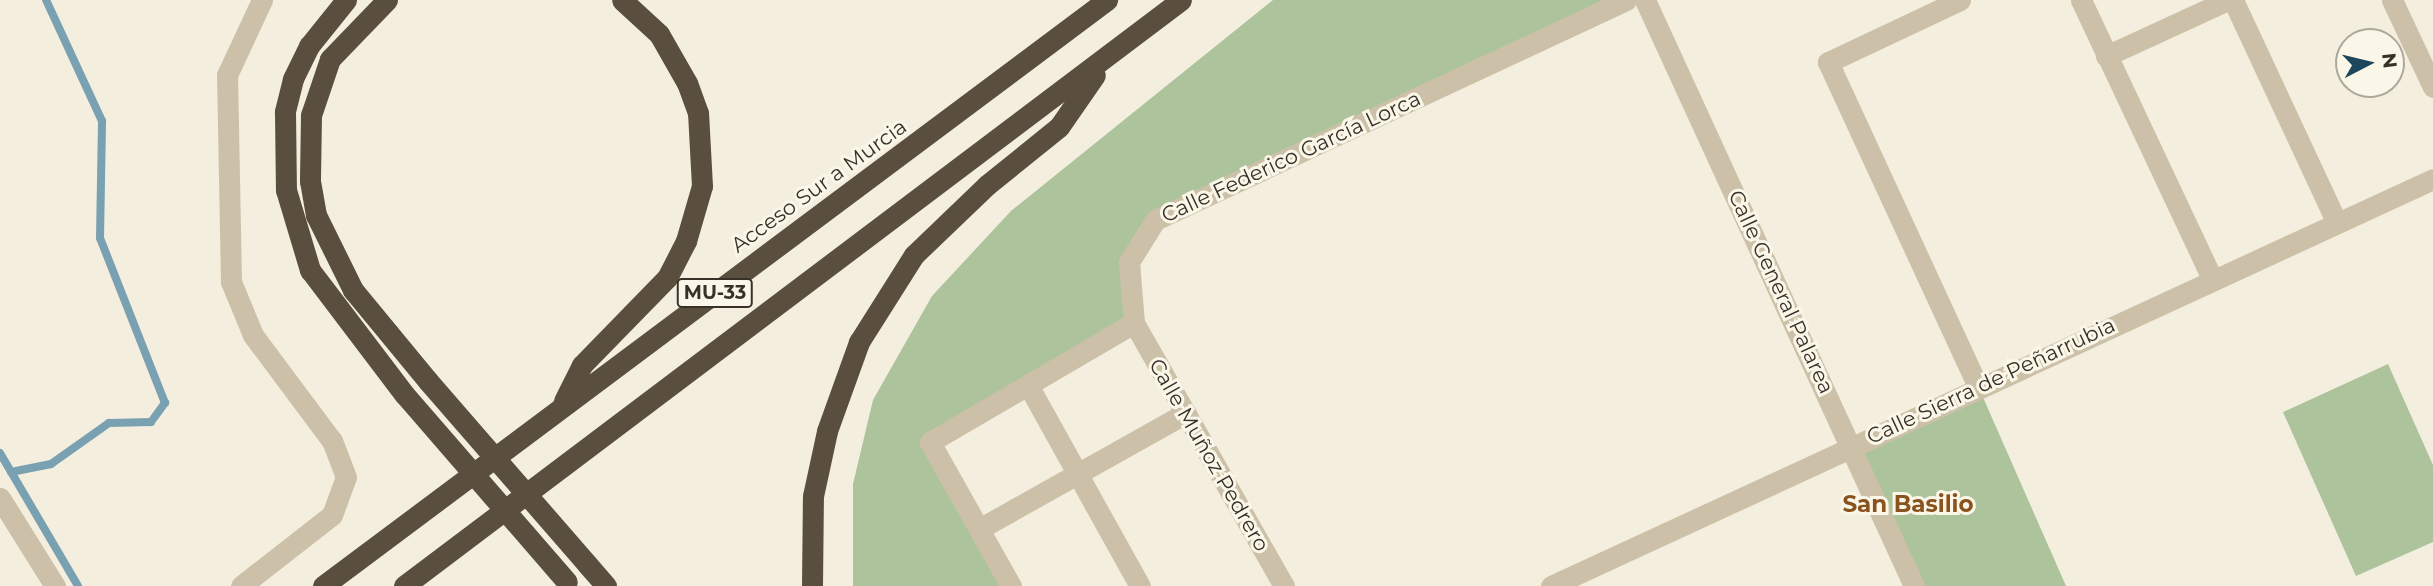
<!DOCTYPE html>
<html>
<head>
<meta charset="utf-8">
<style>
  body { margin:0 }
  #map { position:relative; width:2433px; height:586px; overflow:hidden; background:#f3eedd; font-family:Montserrat,sans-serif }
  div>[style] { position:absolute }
  .green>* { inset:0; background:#acc39c }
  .stream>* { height:8px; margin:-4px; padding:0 4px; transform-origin:4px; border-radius:4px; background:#7aa1b1 }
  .minor>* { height:21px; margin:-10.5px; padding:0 10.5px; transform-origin:10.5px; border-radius:10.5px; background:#ccc1a8 }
  .highway>* { height:21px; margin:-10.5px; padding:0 10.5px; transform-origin:10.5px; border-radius:10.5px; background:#5a4e3f }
  .highway-bridge>* { height:21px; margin:-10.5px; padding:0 10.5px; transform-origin:10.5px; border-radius:10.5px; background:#5a4e3f }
  span { translate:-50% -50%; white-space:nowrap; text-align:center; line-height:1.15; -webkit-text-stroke:6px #faf7e9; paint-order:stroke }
  .shield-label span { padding:2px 5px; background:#faf7e9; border:2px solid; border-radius:5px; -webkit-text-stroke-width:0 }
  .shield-label { font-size:19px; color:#383128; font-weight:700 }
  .street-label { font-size:21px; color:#383128 }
  .neighbourhood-label { font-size:23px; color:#8a531e; font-weight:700 }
  .north { position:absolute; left:2335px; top:28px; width:70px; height:70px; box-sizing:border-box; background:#faf7e9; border:2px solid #aca89c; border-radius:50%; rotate:83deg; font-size:19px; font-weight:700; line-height:28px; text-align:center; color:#383128 }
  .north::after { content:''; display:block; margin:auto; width:24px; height:32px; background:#1c475c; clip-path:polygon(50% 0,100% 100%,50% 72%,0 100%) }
</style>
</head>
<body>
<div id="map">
  <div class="green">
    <div style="clip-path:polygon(1273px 0,1626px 0,1155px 220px,1129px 262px,1134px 323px,930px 442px,1011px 586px,853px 586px,853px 484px,873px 400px,932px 296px,1011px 211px)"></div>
    <div style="clip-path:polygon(2388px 364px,2433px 465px,2433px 542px,2356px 576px,2283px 412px)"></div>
    <div style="clip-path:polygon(1978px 386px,2066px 586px,1914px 586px,1852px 445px)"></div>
  </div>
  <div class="stream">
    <div style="left:0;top:453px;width:154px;rotate:59.6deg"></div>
    <div style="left:11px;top:472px;width:41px;rotate:-11.3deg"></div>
    <div style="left:51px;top:464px;width:71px;rotate:-35.3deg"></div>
    <div style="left:109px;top:423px;width:42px;rotate:-1.4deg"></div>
    <div style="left:151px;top:422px;width:24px;rotate:-54deg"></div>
    <div style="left:165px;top:403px;width:177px;rotate:-111.5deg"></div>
    <div style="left:100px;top:238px;width:117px;rotate:-89deg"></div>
    <div style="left:102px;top:121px;width:133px;rotate:-114.8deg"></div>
  </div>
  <div class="minor">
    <div style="left:1645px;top:0;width:645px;rotate:65.34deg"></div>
    <div style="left:1960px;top:0;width:146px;rotate:154.8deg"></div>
    <div style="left:1828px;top:62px;width:357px;rotate:65.2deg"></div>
    <div style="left:2081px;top:0;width:308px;rotate:64.8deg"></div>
    <div style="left:2233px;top:0;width:246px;rotate:65deg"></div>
    <div style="left:2392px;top:0;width:96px;rotate:64.8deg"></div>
    <div style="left:2106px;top:56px;width:134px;rotate:-24.7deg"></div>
    <div style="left:1028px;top:385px;width:230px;rotate:60.9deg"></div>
    <div style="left:0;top:498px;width:104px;rotate:58deg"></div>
    <div style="left:979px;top:529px;width:237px;rotate:-29.3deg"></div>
    <div style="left:241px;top:586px;width:115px;rotate:-38deg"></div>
    <div style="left:332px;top:515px;width:40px;rotate:-69.8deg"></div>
    <div style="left:346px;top:477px;width:39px;rotate:-111deg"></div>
    <div style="left:332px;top:441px;width:132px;rotate:-126.7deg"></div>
    <div style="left:253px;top:335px;width:57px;rotate:-112.5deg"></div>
    <div style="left:231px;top:282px;width:207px;rotate:-91.1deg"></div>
    <div style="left:227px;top:75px;width:83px;rotate:-65deg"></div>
    <div style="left:1011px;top:586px;width:165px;rotate:-119.4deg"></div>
    <div style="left:930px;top:442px;width:236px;rotate:-30.3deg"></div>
    <div style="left:1284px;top:586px;width:303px;rotate:-119.7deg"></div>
    <div style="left:1134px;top:323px;width:61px;rotate:-94.7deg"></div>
    <div style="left:1129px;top:262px;width:49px;rotate:-58.2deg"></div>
    <div style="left:1155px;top:220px;width:520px;rotate:-25.04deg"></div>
    <div style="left:1551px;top:586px;width:971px;rotate:-24.77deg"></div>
  </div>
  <div class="highway">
    <div style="left:346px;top:0;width:59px;rotate:128.8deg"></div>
    <div style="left:309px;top:46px;width:37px;rotate:116deg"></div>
    <div style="left:293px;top:79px;width:34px;rotate:104deg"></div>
    <div style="left:285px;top:112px;width:78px;rotate:89.3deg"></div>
    <div style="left:286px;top:190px;width:84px;rotate:73.3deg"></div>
    <div style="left:310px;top:270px;width:157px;rotate:52.8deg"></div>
    <div style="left:387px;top:0;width:82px;rotate:134deg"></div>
    <div style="left:330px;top:59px;width:59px;rotate:108.7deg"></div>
    <div style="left:311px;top:115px;width:66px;rotate:90.9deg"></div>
    <div style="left:310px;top:181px;width:35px;rotate:80deg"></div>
    <div style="left:316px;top:215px;width:84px;rotate:63.7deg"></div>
    <div style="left:353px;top:290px;width:118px;rotate:50.5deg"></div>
    <div style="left:564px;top:401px;width:40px;rotate:-63.4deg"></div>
    <div style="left:582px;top:365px;width:122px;rotate:-45.7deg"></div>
    <div style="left:667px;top:278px;width:42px;rotate:-62.8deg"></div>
    <div style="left:686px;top:241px;width:57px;rotate:-73.8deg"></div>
    <div style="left:702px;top:186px;width:73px;rotate:-93.1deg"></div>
    <div style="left:698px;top:113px;width:32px;rotate:-110deg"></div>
    <div style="left:687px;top:83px;width:56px;rotate:-119.7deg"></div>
    <div style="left:659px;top:34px;width:50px;rotate:-137.4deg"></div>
    <div style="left:587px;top:564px;width:29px;rotate:49deg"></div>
    <div style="left:323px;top:586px;width:979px;rotate:-36.78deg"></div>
    <div style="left:404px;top:586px;width:973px;rotate:-37.02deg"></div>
    <div style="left:812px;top:586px;width:90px;rotate:-89.4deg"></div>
    <div style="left:813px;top:496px;width:66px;rotate:-77.8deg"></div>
    <div style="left:827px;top:431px;width:95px;rotate:-70.2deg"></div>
    <div style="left:859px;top:342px;width:103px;rotate:-57.7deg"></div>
    <div style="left:914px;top:255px;width:101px;rotate:-43.8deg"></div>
    <div style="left:987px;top:185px;width:92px;rotate:-38.9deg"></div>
    <div style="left:1059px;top:127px;width:63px;rotate:-55.3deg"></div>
  </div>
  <div class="highway-bridge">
    <div style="left:428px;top:381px;width:242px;rotate:49deg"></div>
    <div style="left:405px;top:395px;width:247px;rotate:49.1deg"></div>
  </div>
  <div class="shield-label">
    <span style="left:715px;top:293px">MU-33</span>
  </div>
  <div class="street-label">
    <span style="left:1291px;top:157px;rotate:-25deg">Calle Federico García Lorca</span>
    <span style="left:819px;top:186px;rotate:-36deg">Acceso Sur a Murcia</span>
    <span style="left:1781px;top:292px;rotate:65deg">Calle General Palarea</span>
    <span style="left:1991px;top:381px;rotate:-25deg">Calle Sierra de Peñarrubia</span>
    <span style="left:1209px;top:455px;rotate:60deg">Calle Muñoz Pedrero</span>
  </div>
  <div class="neighbourhood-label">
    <span style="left:1908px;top:504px">San Basilio</span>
  </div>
  <div class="north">N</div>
</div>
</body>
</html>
